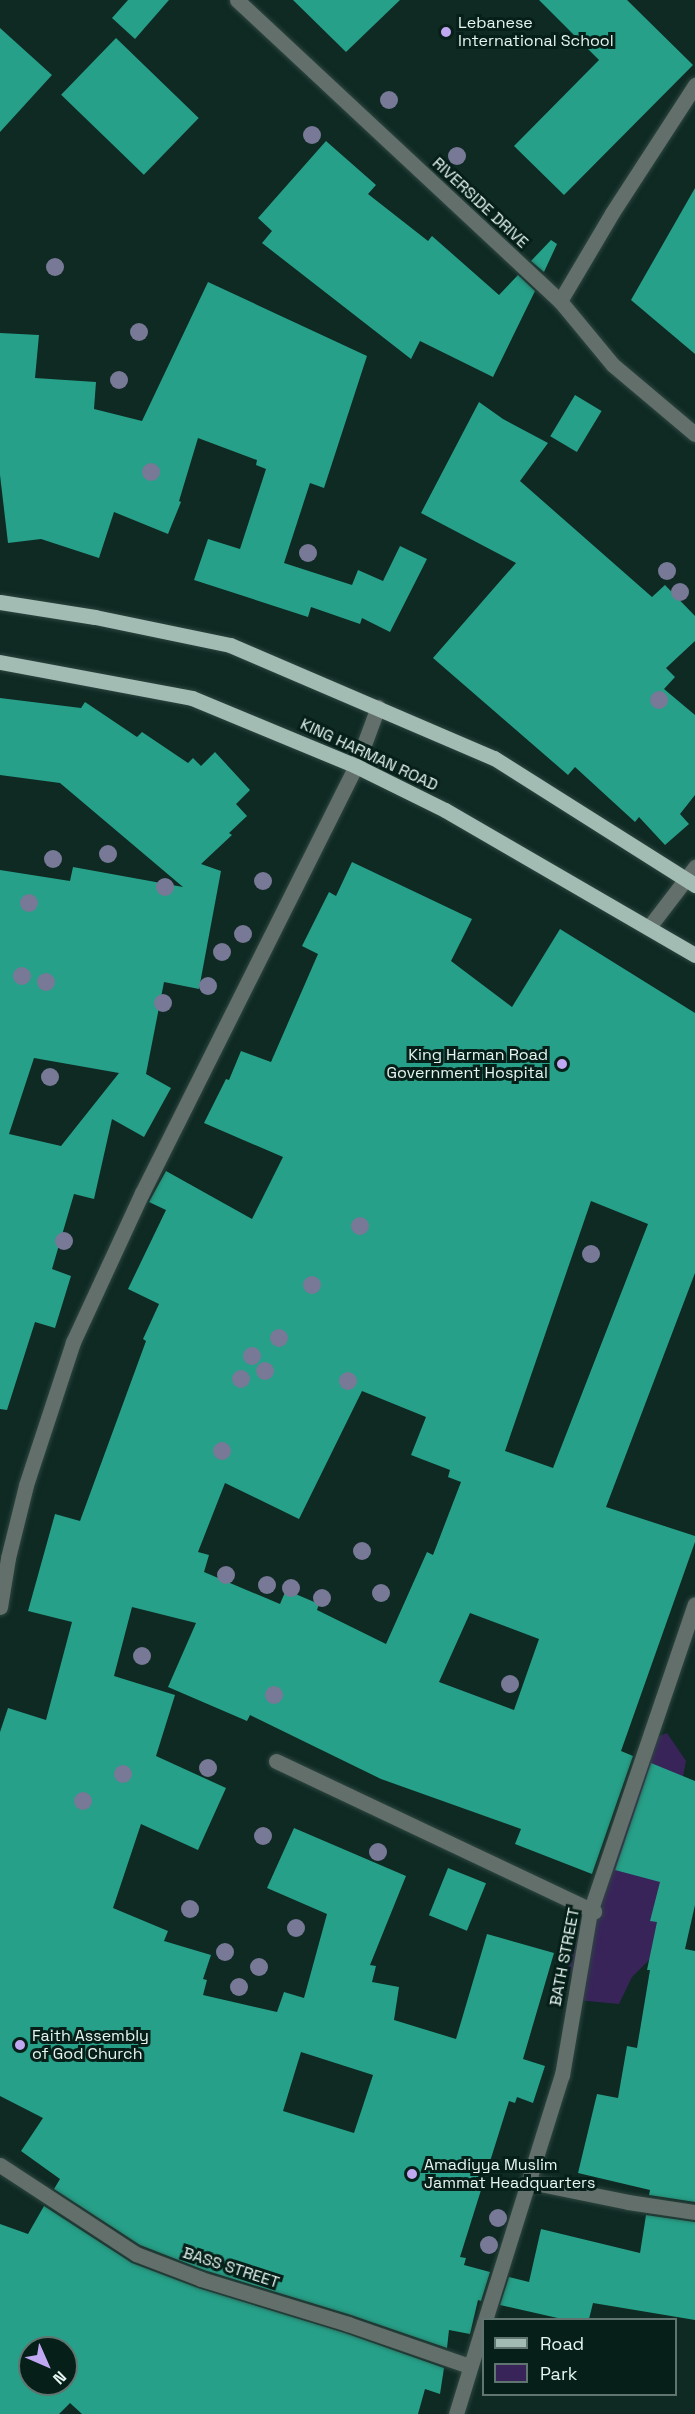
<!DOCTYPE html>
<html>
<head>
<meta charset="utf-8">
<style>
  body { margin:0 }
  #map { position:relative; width:695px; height:2414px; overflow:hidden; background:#0f2923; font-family:"Space Grotesk",sans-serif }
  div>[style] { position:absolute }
  .green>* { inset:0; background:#39245a }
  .building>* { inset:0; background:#26a088; transform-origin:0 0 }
  .roads { filter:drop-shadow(0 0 2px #2d4640) drop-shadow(0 0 2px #2d4640) }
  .minor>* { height:15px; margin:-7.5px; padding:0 7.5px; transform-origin:7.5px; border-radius:7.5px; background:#636f6b }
  .major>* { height:15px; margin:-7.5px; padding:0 7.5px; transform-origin:7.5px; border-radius:7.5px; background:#a2bbb3 }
  .trees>* { width:18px; height:18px; margin:-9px; border-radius:50%; background:#777996 }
  .dots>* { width:16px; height:16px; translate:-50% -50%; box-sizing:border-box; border:3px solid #061f19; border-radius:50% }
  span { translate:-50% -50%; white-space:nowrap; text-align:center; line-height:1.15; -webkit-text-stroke:6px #061f19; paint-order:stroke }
  .poi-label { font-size:16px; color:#e6f5f0 }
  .left { translate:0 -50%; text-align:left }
  .right { translate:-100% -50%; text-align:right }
  .street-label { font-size:16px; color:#e6f5f0 }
  .legend { position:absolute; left:482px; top:2318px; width:195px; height:78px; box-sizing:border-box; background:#061f19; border:2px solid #60756f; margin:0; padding:8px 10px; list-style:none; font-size:18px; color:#e6f5f0 }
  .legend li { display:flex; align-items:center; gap:12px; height:30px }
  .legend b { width:30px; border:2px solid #60756f }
  .north { position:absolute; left:18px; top:2336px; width:60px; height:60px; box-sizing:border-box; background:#061f19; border:2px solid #60756f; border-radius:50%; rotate:135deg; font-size:16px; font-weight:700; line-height:24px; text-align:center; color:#e6f5f0 }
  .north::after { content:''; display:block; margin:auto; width:21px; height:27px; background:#c0a8f3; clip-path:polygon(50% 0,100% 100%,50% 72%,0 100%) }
</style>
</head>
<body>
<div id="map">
  <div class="green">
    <div style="clip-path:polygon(667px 1733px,686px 1761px,678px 1803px,665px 1944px,632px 1977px,619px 2004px,577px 2000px,569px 1965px,641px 1744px)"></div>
  </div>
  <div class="building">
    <div style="clip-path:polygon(128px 0,169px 0,135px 39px,112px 18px)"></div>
    <div style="clip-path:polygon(293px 0,400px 0,346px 52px)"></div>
    <div style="clip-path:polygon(539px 0,627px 0,693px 65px,564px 195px,514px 146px,599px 60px)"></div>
    <div style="clip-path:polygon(0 28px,52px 75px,0 132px)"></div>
    <div style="left:116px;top:38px;width:115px;height:79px;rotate:44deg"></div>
    <div style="clip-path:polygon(326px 141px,376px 185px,368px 194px,428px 241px,432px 236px,499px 295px,518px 275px,535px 291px,493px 377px,420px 341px,411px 359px,262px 243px,272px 231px,258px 218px)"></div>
    <div style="clip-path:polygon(695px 188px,695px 354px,631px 300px)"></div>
    <div style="clip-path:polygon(551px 240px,557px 244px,544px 272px,531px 261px)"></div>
    <div style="clip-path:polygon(208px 282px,367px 356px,324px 488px,310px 483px,284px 563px,352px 585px,358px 570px,383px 581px,400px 546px,427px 559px,390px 632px,362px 618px,360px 624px,311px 607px,308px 617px,194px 580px,208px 539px,240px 549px,266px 469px,256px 465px,257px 460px,198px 438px,179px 501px,181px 502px,168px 534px,114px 512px,99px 558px,41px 539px,8px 543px,0 475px,0 333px,39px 335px,35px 378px,96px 382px,94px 409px,142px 421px)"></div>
    <div style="left:575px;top:395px;width:31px;height:48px;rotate:31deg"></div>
    <div style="clip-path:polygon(479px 402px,503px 419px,548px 443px,520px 481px,652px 597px,665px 585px,695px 616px,695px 641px,666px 668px,675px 677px,664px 689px,695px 715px,695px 795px,680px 814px,689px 824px,665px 845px,639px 817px,635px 822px,575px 767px,568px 775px,433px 658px,516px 563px,421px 513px)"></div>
    <div style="clip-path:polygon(evenodd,0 698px,81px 708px,85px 702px,137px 737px,142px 732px,188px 763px,193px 758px,201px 766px,215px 752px,250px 790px,236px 804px,247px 816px,229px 833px,232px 835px,201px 864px,221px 871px,199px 989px,164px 982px,146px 1074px,171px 1088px,144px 1137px,112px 1119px,94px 1199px,74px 1194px,52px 1269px,71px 1276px,55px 1328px,35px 1322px,7px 1410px,0 1409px,0 870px,70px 881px,73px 867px,183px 887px,60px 783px,0 775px,0 698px,34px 1058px,119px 1073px,61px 1146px,9px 1134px,34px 1058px)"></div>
    <div style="clip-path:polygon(evenodd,352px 862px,472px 919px,451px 961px,512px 1007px,560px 929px,695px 1013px,695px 1273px,606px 1507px,695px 1536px,695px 1542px,621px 1751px,633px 1756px,592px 1874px,515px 1844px,521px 1829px,381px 1779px,250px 1715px,247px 1721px,168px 1687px,196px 1623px,132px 1607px,114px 1676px,175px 1695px,156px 1756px,226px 1788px,198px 1850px,141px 1824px,113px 1908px,168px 1931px,164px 1941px,211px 1955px,203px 1979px,207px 1980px,203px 1995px,277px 2012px,284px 1992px,304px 1998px,327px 1914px,267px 1888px,294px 1828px,406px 1876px,370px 1965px,376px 1966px,372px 1982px,399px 1987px,394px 2020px,456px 2039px,487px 1934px,554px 1953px,523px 2059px,545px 2066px,533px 2103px,517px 2097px,515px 2103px,509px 2101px,460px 2257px,466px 2258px,464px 2265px,490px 2272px,481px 2301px,478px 2300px,470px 2334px,449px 2330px,447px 2348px,351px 2315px,204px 2270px,140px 2245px,54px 2189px,60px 2179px,21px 2151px,43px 2118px,0 2096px,0 1732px,8px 1708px,46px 1720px,72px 1622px,28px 1611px,55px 1514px,80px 1521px,146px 1341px,143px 1339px,159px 1304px,128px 1289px,166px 1210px,149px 1202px,166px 1171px,252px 1219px,283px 1157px,204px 1123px,226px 1079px,229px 1080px,241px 1051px,271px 1062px,318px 954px,302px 946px,329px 892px,336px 896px,352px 862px,591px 1201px,648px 1224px,553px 1468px,505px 1451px,591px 1201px,352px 862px,362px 1391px,426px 1417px,411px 1455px,450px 1470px,448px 1477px,461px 1482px,433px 1555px,427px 1552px,386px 1644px,317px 1610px,319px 1604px,286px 1590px,280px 1604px,204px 1572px,209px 1555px,198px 1552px,225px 1483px,299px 1519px,362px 1391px,352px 862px,470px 1613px,539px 1639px,514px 1710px,439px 1682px,470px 1613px,352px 862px,301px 2052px,373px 2075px,354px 2133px,283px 2111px,301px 2052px)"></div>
    <div style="clip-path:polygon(651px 1763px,695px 1781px,695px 1905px,685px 1949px,695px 1951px,695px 2202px,649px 2195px,650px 2190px,578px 2173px,597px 2094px,618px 2098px,627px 2046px,637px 2048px,650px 1970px,647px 1970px,657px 1922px,650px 1921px,660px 1882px,615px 1870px)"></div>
    <div style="left:448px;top:1868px;width:41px;height:51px;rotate:22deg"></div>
    <div style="clip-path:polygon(evenodd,44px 2206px,132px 2263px,198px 2288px,345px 2333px,444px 2368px,440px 2394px,425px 2389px,418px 2414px,82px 2414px,70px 2403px,59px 2414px,0 2414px,0 2224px,28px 2234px,44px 2206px,30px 2348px,66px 2348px,66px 2384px,30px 2384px,30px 2348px)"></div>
    <div style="clip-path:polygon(646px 2215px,695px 2222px,695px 2320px,593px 2303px,589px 2319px,562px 2319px,500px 2305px,509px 2277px,529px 2282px,541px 2229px,640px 2253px)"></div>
  </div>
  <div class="roads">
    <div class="minor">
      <div style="left:237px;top:0;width:442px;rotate:43deg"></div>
      <div style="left:560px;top:301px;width:83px;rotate:50.4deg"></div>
      <div style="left:613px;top:365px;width:107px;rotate:40.1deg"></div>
      <div style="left:560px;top:301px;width:102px;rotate:-59.4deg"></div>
      <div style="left:612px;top:213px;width:153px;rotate:-57deg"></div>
      <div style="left:649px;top:927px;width:76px;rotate:-52.5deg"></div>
      <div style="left:0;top:1607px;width:50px;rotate:-80.7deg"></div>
      <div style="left:8px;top:1558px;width:75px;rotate:-76.1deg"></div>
      <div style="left:26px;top:1485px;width:151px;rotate:-71.8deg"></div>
      <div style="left:73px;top:1342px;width:164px;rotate:-65.2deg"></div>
      <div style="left:142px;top:1193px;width:478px;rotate:-63.4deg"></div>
      <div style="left:356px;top:766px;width:63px;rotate:-69.6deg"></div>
      <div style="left:276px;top:1761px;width:352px;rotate:25.3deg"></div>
      <div style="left:594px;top:1911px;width:4px;rotate:166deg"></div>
      <div style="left:0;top:2165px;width:163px;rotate:33.2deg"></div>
      <div style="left:136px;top:2254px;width:70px;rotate:21deg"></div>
      <div style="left:201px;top:2279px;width:154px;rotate:17deg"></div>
      <div style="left:348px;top:2324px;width:128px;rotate:19.1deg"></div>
      <div style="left:530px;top:2182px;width:100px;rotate:11.5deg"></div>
      <div style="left:628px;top:2202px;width:68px;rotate:8.5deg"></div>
      <div style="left:485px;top:2320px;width:257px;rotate:-72.6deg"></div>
      <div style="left:562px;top:2075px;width:165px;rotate:-80.3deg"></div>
      <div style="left:590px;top:1912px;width:325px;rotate:-71.2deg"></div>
      <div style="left:456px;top:2414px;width:95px;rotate:-72.9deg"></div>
    </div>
    <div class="major">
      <div style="left:0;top:602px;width:96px;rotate:9deg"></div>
      <div style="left:95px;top:617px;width:138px;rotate:11.7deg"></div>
      <div style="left:230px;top:645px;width:287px;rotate:23.2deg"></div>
      <div style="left:494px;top:758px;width:238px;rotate:32.3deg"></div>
      <div style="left:0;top:662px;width:195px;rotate:10.6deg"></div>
      <div style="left:192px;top:698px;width:178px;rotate:22.5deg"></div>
      <div style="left:356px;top:766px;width:99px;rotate:26.3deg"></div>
      <div style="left:445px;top:810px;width:289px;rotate:30.1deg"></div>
    </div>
  </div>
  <div class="trees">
    <div style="left:389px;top:100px"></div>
    <div style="left:312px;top:135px"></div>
    <div style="left:457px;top:156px"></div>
    <div style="left:55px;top:267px"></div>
    <div style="left:139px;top:332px"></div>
    <div style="left:119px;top:380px"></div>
    <div style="left:151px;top:472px"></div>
    <div style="left:308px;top:553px"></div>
    <div style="left:667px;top:571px"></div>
    <div style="left:680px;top:592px"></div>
    <div style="left:659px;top:700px"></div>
    <div style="left:108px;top:854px"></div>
    <div style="left:53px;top:859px"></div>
    <div style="left:263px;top:881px"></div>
    <div style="left:165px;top:887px"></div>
    <div style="left:29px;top:903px"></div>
    <div style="left:243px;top:934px"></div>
    <div style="left:222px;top:952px"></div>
    <div style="left:22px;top:976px"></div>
    <div style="left:46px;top:982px"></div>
    <div style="left:208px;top:986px"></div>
    <div style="left:163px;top:1003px"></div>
    <div style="left:50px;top:1077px"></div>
    <div style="left:360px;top:1226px"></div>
    <div style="left:64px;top:1241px"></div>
    <div style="left:591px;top:1254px"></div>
    <div style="left:312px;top:1285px"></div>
    <div style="left:279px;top:1338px"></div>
    <div style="left:252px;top:1356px"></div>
    <div style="left:265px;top:1371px"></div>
    <div style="left:241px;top:1379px"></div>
    <div style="left:348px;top:1381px"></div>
    <div style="left:222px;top:1451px"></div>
    <div style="left:362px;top:1551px"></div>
    <div style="left:226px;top:1575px"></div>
    <div style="left:267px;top:1585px"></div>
    <div style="left:291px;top:1588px"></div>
    <div style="left:381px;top:1593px"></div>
    <div style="left:322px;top:1598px"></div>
    <div style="left:142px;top:1656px"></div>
    <div style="left:510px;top:1684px"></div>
    <div style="left:274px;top:1695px"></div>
    <div style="left:208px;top:1768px"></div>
    <div style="left:123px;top:1774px"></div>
    <div style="left:83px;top:1801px"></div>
    <div style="left:263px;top:1836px"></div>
    <div style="left:378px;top:1852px"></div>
    <div style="left:190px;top:1909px"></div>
    <div style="left:296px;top:1928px"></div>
    <div style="left:225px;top:1952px"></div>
    <div style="left:259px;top:1967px"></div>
    <div style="left:239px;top:1987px"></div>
    <div style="left:498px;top:2218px"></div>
    <div style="left:489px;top:2245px"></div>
  </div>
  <div class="dots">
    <div style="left:446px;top:32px;background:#c0a8f3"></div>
    <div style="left:562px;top:1064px;background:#c0a8f3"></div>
    <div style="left:20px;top:2045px;background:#c0a8f3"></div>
    <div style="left:412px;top:2174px;background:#c0a8f3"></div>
  </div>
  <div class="poi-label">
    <span class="left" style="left:458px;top:32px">Lebanese<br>International School</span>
    <span class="right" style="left:548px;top:1064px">King Harman Road<br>Government Hospital</span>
    <span class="left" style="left:32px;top:2045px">Faith Assembly<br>of God Church</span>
    <span class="left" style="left:424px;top:2174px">Amadiyya Muslim<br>Jammat Headquarters</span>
  </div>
  <div class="street-label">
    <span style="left:480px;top:203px;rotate:43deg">RIVERSIDE DRIVE</span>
    <span style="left:369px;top:755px;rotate:25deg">KING HARMAN ROAD</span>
    <span style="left:565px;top:1957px;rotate:-79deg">BATH STREET</span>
    <span style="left:231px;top:2268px;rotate:18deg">BASS STREET</span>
  </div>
  <ul class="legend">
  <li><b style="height:8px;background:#a2bbb3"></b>Road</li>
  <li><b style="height:16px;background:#39245a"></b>Park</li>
  </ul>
  <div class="north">N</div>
</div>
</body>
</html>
